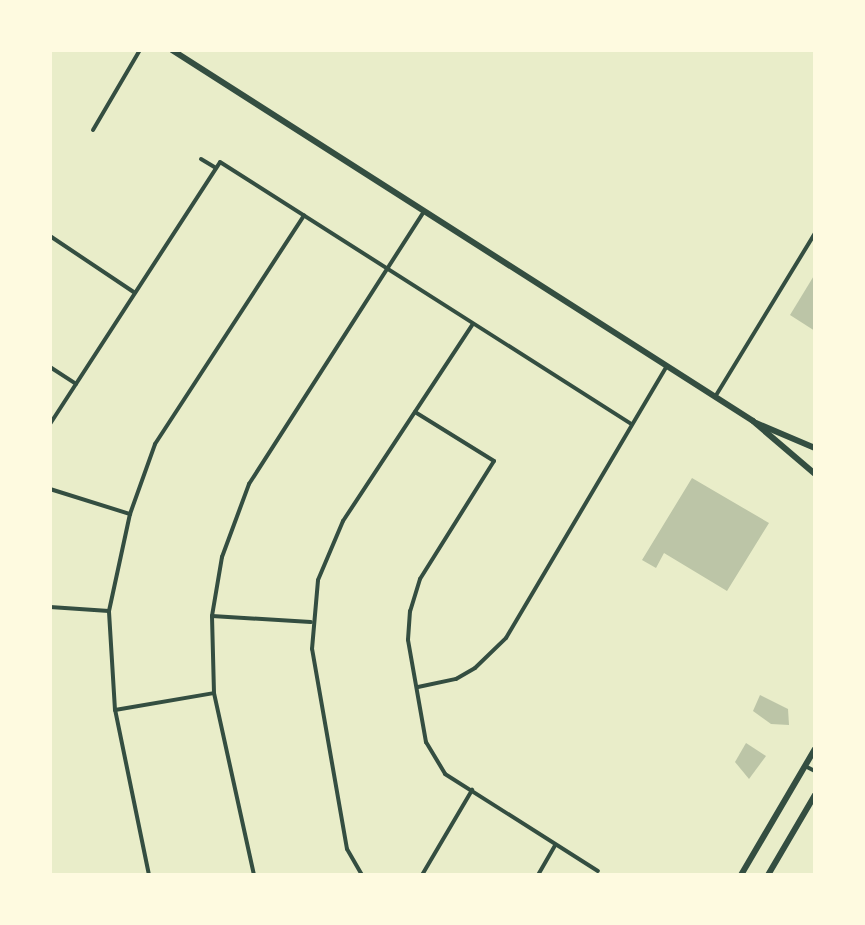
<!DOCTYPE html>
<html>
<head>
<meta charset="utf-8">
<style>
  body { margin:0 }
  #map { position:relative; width:865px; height:925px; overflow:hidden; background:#e9edc9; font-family:"Sofia Sans Condensed",sans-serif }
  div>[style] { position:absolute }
  .building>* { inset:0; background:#bcc5a7 }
  .minor>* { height:4px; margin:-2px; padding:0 2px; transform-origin:2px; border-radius:2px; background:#344e41 }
  .secondary>* { height:6px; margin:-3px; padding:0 3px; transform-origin:3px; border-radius:3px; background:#344e41 }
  span { translate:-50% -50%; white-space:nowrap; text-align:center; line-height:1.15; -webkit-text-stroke:7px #fefae0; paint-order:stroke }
  .frame { position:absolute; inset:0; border:52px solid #fefae0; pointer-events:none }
</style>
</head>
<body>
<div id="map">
  <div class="building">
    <div style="clip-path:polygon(815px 274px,815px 331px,790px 315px)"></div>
    <div style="clip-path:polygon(692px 478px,769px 523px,727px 591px,664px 553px,656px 568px,642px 560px)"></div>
    <div style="clip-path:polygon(760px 695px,788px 709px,789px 725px,771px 724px,753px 711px)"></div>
    <div style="clip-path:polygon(746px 743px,766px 756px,749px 779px,735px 762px)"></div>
  </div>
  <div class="minor">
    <div style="left:93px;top:130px;width:93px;rotate:-59.6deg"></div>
    <div style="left:201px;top:159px;width:17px;rotate:31deg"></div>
    <div style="left:50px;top:236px;width:102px;rotate:33.8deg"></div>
    <div style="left:50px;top:367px;width:31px;rotate:33deg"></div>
    <div style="left:715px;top:397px;width:192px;rotate:-58.6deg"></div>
    <div style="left:415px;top:412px;width:93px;rotate:31.8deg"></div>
    <div style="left:494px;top:461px;width:139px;rotate:122.1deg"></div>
    <div style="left:420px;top:579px;width:34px;rotate:107deg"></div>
    <div style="left:410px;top:611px;width:29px;rotate:94deg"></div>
    <div style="left:408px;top:640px;width:104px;rotate:80deg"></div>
    <div style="left:426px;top:742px;width:37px;rotate:59deg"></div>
    <div style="left:445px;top:774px;width:181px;rotate:32.4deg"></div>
    <div style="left:50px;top:424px;width:312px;rotate:-57deg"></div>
    <div style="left:220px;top:162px;width:487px;rotate:32.5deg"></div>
    <div style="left:50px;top:489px;width:84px;rotate:17.4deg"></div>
    <div style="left:50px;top:607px;width:59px;rotate:3.9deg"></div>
    <div style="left:212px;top:616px;width:99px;rotate:3.5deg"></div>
    <div style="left:418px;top:687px;width:39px;rotate:-12deg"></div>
    <div style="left:456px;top:679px;width:22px;rotate:-30deg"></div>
    <div style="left:475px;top:668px;width:43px;rotate:-44.1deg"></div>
    <div style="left:506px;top:638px;width:316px;rotate:-59.4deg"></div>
    <div style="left:115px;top:710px;width:100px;rotate:-9.7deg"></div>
    <div style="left:805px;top:766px;width:11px;rotate:27deg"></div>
    <div style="left:149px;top:875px;width:168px;rotate:-101.6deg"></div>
    <div style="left:115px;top:710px;width:99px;rotate:-93.5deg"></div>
    <div style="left:109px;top:611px;width:99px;rotate:-77.8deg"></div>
    <div style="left:130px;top:514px;width:74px;rotate:-70.3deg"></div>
    <div style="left:155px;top:444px;width:273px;rotate:-56.9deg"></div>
    <div style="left:254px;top:875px;width:186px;rotate:-102.4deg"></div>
    <div style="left:214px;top:693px;width:77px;rotate:-91.5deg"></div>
    <div style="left:212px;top:616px;width:60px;rotate:-80.4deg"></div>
    <div style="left:222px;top:557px;width:78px;rotate:-69.7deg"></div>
    <div style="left:249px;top:484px;width:324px;rotate:-57.3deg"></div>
    <div style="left:362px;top:875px;width:30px;rotate:-120deg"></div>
    <div style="left:347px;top:849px;width:203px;rotate:-99.9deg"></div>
    <div style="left:312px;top:649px;width:69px;rotate:-85deg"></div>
    <div style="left:318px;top:580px;width:64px;rotate:-67deg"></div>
    <div style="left:343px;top:521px;width:236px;rotate:-56.6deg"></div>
    <div style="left:422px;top:875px;width:99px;rotate:-59.5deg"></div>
    <div style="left:538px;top:875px;width:34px;rotate:-60deg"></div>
  </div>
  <div class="secondary">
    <div style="left:172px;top:50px;width:689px;rotate:32.56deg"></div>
    <div style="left:753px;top:421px;width:82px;rotate:40.5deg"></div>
    <div style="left:756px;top:423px;width:64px;rotate:23deg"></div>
    <div style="left:741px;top:875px;width:146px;rotate:-59.6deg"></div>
    <div style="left:768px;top:875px;width:93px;rotate:-59.6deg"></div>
  </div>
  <div class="frame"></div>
</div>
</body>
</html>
